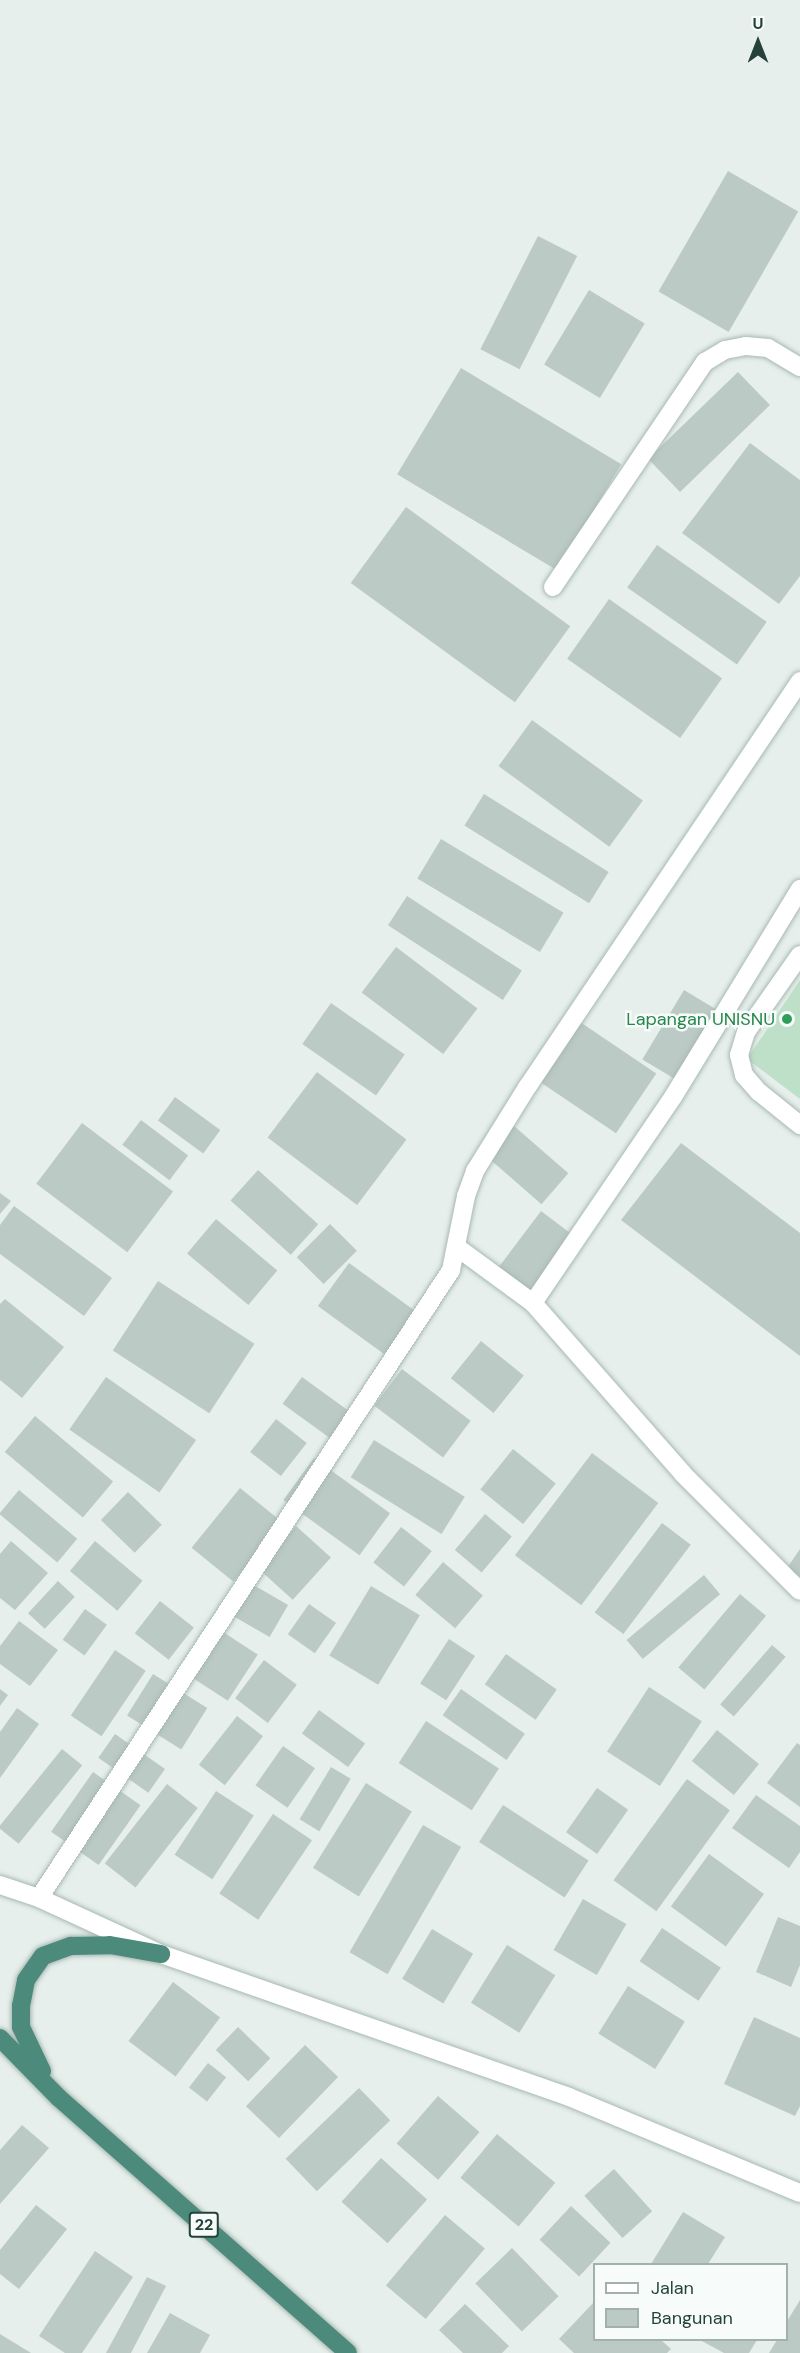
<!DOCTYPE html>
<html>
<head>
<meta charset="utf-8">
<style>
  body { margin:0 }
  #map { position:relative; width:800px; height:2353px; overflow:hidden; background:#e6efeb; font-family:"DM Sans",sans-serif }
  div>[style] { position:absolute }
  .green>* { inset:0; background:#bfe0c8 }
  .building>* { inset:0; background:#bbcac4; transform-origin:0 0 }
  .roads { filter:drop-shadow(0 0 2px #a8b8b2) drop-shadow(0 0 2px #a8b8b2) }
  .service>* { height:18px; margin:-9px; padding:0 9px; transform-origin:9px; border-radius:9px; background:#fff }
  .minor>* { height:18px; margin:-9px; padding:0 9px; transform-origin:9px; border-radius:9px; background:#fff }
  .secondary>* { height:18px; margin:-9px; padding:0 9px; transform-origin:9px; border-radius:9px; background:#fff }
  .trunk>* { height:18px; margin:-9px; padding:0 9px; transform-origin:9px; border-radius:9px; background:#4c8a7c }
  .dots>* { width:16px; height:16px; translate:-50% -50%; box-sizing:border-box; border:3px solid #f7fbf9; border-radius:50% }
  span { translate:-50% -50%; white-space:nowrap; text-align:center; line-height:1.15; -webkit-text-stroke:5px #f7fbf9; paint-order:stroke }
  .shield-label span { padding:2px 4px; background:#f7fbf9; border:2px solid; border-radius:4px; -webkit-text-stroke-width:0 }
  .shield-label { font-size:16px; color:#24423a; font-weight:700 }
  .leisure-label { font-size:18px; color:#27864d }
  .right { translate:-100% -50%; text-align:right }
  .legend { position:absolute; left:593px; top:2263px; width:195px; height:78px; box-sizing:border-box; background:#f7fbf9; border:2px solid #a3b1ad; margin:0; padding:8px 10px; list-style:none; font-size:18px; color:#24423a }
  .legend li { display:flex; align-items:center; gap:12px; height:30px }
  .legend b { width:30px; border:2px solid #a3b1ad }
  .north { position:absolute; left:728px; top:12px; width:60px; height:60px; -webkit-text-stroke:4px #f7fbf9; paint-order:stroke; rotate:0deg; font-size:16px; font-weight:700; line-height:24px; text-align:center; color:#24423a }
  .north::after { content:''; display:block; margin:auto; width:21px; height:27px; background:#24423a; clip-path:polygon(50% 0,100% 100%,50% 72%,0 100%) }
</style>
</head>
<body>
<div id="map">
  <div class="green">
    <div style="clip-path:polygon(800px 980px,800px 1099px,747px 1059px)"></div>
  </div>
  <div class="building">
    <div style="left:728px;top:171px;width:81px;height:139px;rotate:30deg"></div>
    <div style="left:538px;top:236px;width:44px;height:127px;rotate:27deg"></div>
    <div style="left:589px;top:290px;width:65px;height:87px;rotate:31deg"></div>
    <div style="left:461px;top:368px;width:187px;height:124px;rotate:31deg"></div>
    <div style="left:738px;top:372px;width:46px;height:125px;rotate:46deg"></div>
    <div style="clip-path:polygon(750px 443px,800px 480px,800px 576px,779px 604px,682px 533px)"></div>
    <div style="left:406px;top:507px;width:203px;height:94px;rotate:36deg"></div>
    <div style="left:657px;top:545px;width:134px;height:52px;rotate:35deg"></div>
    <div style="left:609px;top:599px;width:138px;height:73px;rotate:35deg"></div>
    <div style="left:532px;top:720px;width:137px;height:57px;rotate:36deg"></div>
    <div style="left:484px;top:794px;width:147px;height:37px;rotate:32deg"></div>
    <div style="left:441px;top:839px;width:143px;height:46px;rotate:31deg"></div>
    <div style="left:407px;top:896px;width:137px;height:35px;rotate:33deg"></div>
    <div style="left:396px;top:947px;width:102px;height:57px;rotate:37deg"></div>
    <div style="left:684px;top:990px;width:42px;height:81px;rotate:31deg"></div>
    <div style="left:331px;top:1003px;width:90px;height:50px;rotate:35deg"></div>
    <div style="left:580px;top:1022px;width:92px;height:72px;rotate:34deg"></div>
    <div style="left:317px;top:1072px;width:112px;height:82px;rotate:37deg"></div>
    <div style="left:175px;top:1097px;width:56px;height:29px;rotate:36deg"></div>
    <div style="left:141px;top:1120px;width:59px;height:31px;rotate:37deg"></div>
    <div style="left:82px;top:1123px;width:114px;height:76px;rotate:37deg"></div>
    <div style="left:514px;top:1126px;width:72px;height:41px;rotate:41deg"></div>
    <div style="clip-path:polygon(681px 1143px,800px 1233px,800px 1356px,621px 1220px)"></div>
    <div style="left:258px;top:1170px;width:81px;height:41px;rotate:42deg"></div>
    <div style="clip-path:polygon(0 1193px,11px 1201px,0 1214px)"></div>
    <div style="clip-path:polygon(14px 1206px,112px 1278px,84px 1316px,0 1254px,0 1225px)"></div>
    <div style="left:541px;top:1211px;width:41px;height:74px;rotate:37deg"></div>
    <div style="left:216px;top:1219px;width:80px;height:45px;rotate:40deg"></div>
    <div style="left:330px;top:1224px;width:38px;height:47px;rotate:45deg"></div>
    <div style="left:349px;top:1263px;width:89px;height:53px;rotate:36deg"></div>
    <div style="left:158px;top:1281px;width:115px;height:83px;rotate:33deg"></div>
    <div style="clip-path:polygon(5px 1299px,64px 1347px,22px 1398px,0 1380px,0 1304px)"></div>
    <div style="left:481px;top:1341px;width:55px;height:48px;rotate:39deg"></div>
    <div style="left:402px;top:1369px;width:86px;height:46px;rotate:37deg"></div>
    <div style="left:106px;top:1377px;width:110px;height:64px;rotate:35deg"></div>
    <div style="left:302px;top:1377px;width:60px;height:33px;rotate:36deg"></div>
    <div style="left:35px;top:1416px;width:102px;height:47px;rotate:40deg"></div>
    <div style="left:276px;top:1419px;width:39px;height:42px;rotate:38deg"></div>
    <div style="left:374px;top:1440px;width:107px;height:44px;rotate:32deg"></div>
    <div style="left:513px;top:1449px;width:55px;height:52px;rotate:39deg"></div>
    <div style="left:592px;top:1453px;width:83px;height:128px;rotate:37deg"></div>
    <div style="left:314px;top:1458px;width:94px;height:52px;rotate:36deg"></div>
    <div style="left:240px;top:1488px;width:54px;height:77px;rotate:39deg"></div>
    <div style="left:19px;top:1490px;width:76px;height:31px;rotate:40deg"></div>
    <div style="left:128px;top:1492px;width:47px;height:39px;rotate:44deg"></div>
    <div style="left:485px;top:1514px;width:35px;height:47px;rotate:40deg"></div>
    <div style="left:662px;top:1523px;width:36px;height:112px;rotate:37deg"></div>
    <div style="left:296px;top:1526px;width:47px;height:57px;rotate:42deg"></div>
    <div style="left:401px;top:1527px;width:39px;height:45px;rotate:38deg"></div>
    <div style="clip-path:polygon(11px 1541px,48px 1573px,15px 1610px,0 1598px,0 1554px)"></div>
    <div style="left:95px;top:1541px;width:62px;height:39px;rotate:40deg"></div>
    <div style="clip-path:polygon(800px 1549px,800px 1577px,787px 1568px)"></div>
    <div style="left:443px;top:1562px;width:52px;height:43px;rotate:40deg"></div>
    <div style="left:704px;top:1575px;width:25px;height:101px;rotate:50deg"></div>
    <div style="left:58px;top:1581px;width:23px;height:44px;rotate:43deg"></div>
    <div style="left:250px;top:1583px;width:44px;height:37px;rotate:30deg"></div>
    <div style="left:371px;top:1586px;width:57px;height:81px;rotate:31deg"></div>
    <div style="left:740px;top:1594px;width:34px;height:96px;rotate:40deg"></div>
    <div style="left:160px;top:1601px;width:43px;height:41px;rotate:38deg"></div>
    <div style="left:309px;top:1604px;width:33px;height:37px;rotate:35deg"></div>
    <div style="left:85px;top:1609px;width:27px;height:38px;rotate:36deg"></div>
    <div style="clip-path:polygon(19px 1621px,58px 1650px,30px 1686px,0 1664px,0 1646px)"></div>
    <div style="left:220px;top:1630px;width:45px;height:55px;rotate:33deg"></div>
    <div style="left:449px;top:1639px;width:31px;height:53px;rotate:33deg"></div>
    <div style="left:772px;top:1645px;width:18px;height:79px;rotate:41deg"></div>
    <div style="left:115px;top:1650px;width:37px;height:79px;rotate:34deg"></div>
    <div style="left:506px;top:1654px;width:62px;height:37px;rotate:35deg"></div>
    <div style="left:264px;top:1660px;width:41px;height:48px;rotate:37deg"></div>
    <div style="left:153px;top:1674px;width:64px;height:49px;rotate:32deg"></div>
    <div style="left:649px;top:1687px;width:63px;height:77px;rotate:33deg"></div>
    <div style="clip-path:polygon(0 1689px,8px 1695px,0 1706px)"></div>
    <div style="left:461px;top:1689px;width:78px;height:32px;rotate:35deg"></div>
    <div style="clip-path:polygon(17px 1708px,39px 1724px,0 1778px,0 1732px)"></div>
    <div style="left:319px;top:1710px;width:57px;height:29px;rotate:36deg"></div>
    <div style="left:237px;top:1716px;width:33px;height:62px;rotate:38deg"></div>
    <div style="left:426px;top:1721px;width:87px;height:50px;rotate:33deg"></div>
    <div style="left:717px;top:1730px;width:54px;height:40px;rotate:39deg"></div>
    <div style="left:115px;top:1734px;width:61px;height:29px;rotate:35deg"></div>
    <div style="clip-path:polygon(797px 1743px,800px 1745px,800px 1807px,767px 1783px)"></div>
    <div style="left:283px;top:1746px;width:39px;height:48px;rotate:35deg"></div>
    <div style="left:62px;top:1749px;width:26px;height:101px;rotate:39deg"></div>
    <div style="left:331px;top:1767px;width:23px;height:61px;rotate:31deg"></div>
    <div style="left:93px;top:1772px;width:58px;height:73px;rotate:35deg"></div>
    <div style="left:687px;top:1779px;width:53px;height:125px;rotate:36deg"></div>
    <div style="left:366px;top:1783px;width:54px;height:100px;rotate:32deg"></div>
    <div style="left:167px;top:1784px;width:39px;height:101px;rotate:38deg"></div>
    <div style="left:597px;top:1788px;width:38px;height:54px;rotate:35deg"></div>
    <div style="left:216px;top:1791px;width:45px;height:76px;rotate:33deg"></div>
    <div style="clip-path:polygon(756px 1795px,800px 1826px,800px 1852px,789px 1868px,732px 1828px)"></div>
    <div style="left:503px;top:1805px;width:102px;height:44px;rotate:33deg"></div>
    <div style="left:273px;top:1814px;width:47px;height:96px;rotate:34deg"></div>
    <div style="left:423px;top:1825px;width:44px;height:147px;rotate:30deg"></div>
    <div style="left:709px;top:1854px;width:68px;height:65px;rotate:36deg"></div>
    <div style="left:583px;top:1899px;width:50px;height:59px;rotate:30deg"></div>
    <div style="clip-path:polygon(778px 1917px,800px 1926px,800px 1965px,791px 1987px,756px 1972px)"></div>
    <div style="left:662px;top:1928px;width:71px;height:40px;rotate:34deg"></div>
    <div style="left:432px;top:1929px;width:48px;height:58px;rotate:31deg"></div>
    <div style="left:507px;top:1945px;width:57px;height:68px;rotate:32deg"></div>
    <div style="left:173px;top:1982px;width:59px;height:74px;rotate:37deg"></div>
    <div style="left:628px;top:1986px;width:67px;height:56px;rotate:32deg"></div>
    <div style="clip-path:polygon(754px 2017px,800px 2038px,800px 2106px,795px 2116px,724px 2084px)"></div>
    <div style="left:238px;top:2027px;width:45px;height:32px;rotate:44deg"></div>
    <div style="left:305px;top:2045px;width:46px;height:85px;rotate:44deg"></div>
    <div style="left:208px;top:2063px;width:23px;height:31px;rotate:38deg"></div>
    <div style="left:359px;top:2088px;width:45px;height:102px;rotate:46deg"></div>
    <div style="left:438px;top:2096px;width:55px;height:63px;rotate:41deg"></div>
    <div style="clip-path:polygon(22px 2125px,49px 2148px,0 2204px,0 2150px)"></div>
    <div style="left:497px;top:2134px;width:76px;height:57px;rotate:40deg"></div>
    <div style="left:381px;top:2158px;width:62px;height:59px;rotate:42deg"></div>
    <div style="left:614px;top:2169px;width:57px;height:40px;rotate:48deg"></div>
    <div style="clip-path:polygon(36px 2205px,67px 2229px,19px 2289px,0 2274px,0 2250px)"></div>
    <div style="left:571px;top:2206px;width:54px;height:46px;rotate:43deg"></div>
    <div style="clip-path:polygon(683px 2212px,725px 2237px,708px 2264px,651px 2264px)"></div>
    <div style="left:445px;top:2215px;width:52px;height:92px;rotate:40deg"></div>
    <div style="left:512px;top:2248px;width:67px;height:51px;rotate:46deg"></div>
    <div style="clip-path:polygon(95px 2251px,133px 2277px,82px 2353px,65px 2353px,39px 2336px)"></div>
    <div style="clip-path:polygon(147px 2277px,166px 2286px,131px 2353px,106px 2353px)"></div>
    <div style="clip-path:polygon(800px 2300px,800px 2353px,769px 2353px,777px 2340px,786px 2340px,786px 2323px)"></div>
    <div style="clip-path:polygon(594px 2302px,594px 2340px,661px 2340px,671px 2349px,667px 2353px,574px 2353px,559px 2339px)"></div>
    <div style="clip-path:polygon(465px 2304px,509px 2346px,502px 2353px,463px 2353px,439px 2330px)"></div>
    <div style="clip-path:polygon(170px 2313px,210px 2335px,200px 2353px,147px 2353px)"></div>
    <div style="clip-path:polygon(0 2334px,31px 2353px,0 2353px)"></div>
    <div style="clip-path:polygon(700px 2340px,757px 2340px,749px 2353px,724px 2353px)"></div>
  </div>
  <div class="roads">
    <div class="service">
      <div style="left:533px;top:1303px;width:249px;rotate:-55.8deg"></div>
      <div style="left:673px;top:1097px;width:244px;rotate:-58.6deg"></div>
    </div>
    <div class="minor">
      <div style="left:553px;top:587px;width:272px;rotate:-56deg"></div>
      <div style="left:705px;top:362px;width:23px;rotate:-31deg"></div>
      <div style="left:725px;top:350px;width:21px;rotate:-11deg"></div>
      <div style="left:746px;top:346px;width:22px;rotate:5deg"></div>
      <div style="left:768px;top:348px;width:37px;rotate:31deg"></div>
      <div style="left:800px;top:955px;width:94px;rotate:125deg"></div>
      <div style="left:746px;top:1032px;width:24px;rotate:107deg"></div>
      <div style="left:739px;top:1055px;width:21px;rotate:76deg"></div>
      <div style="left:744px;top:1075px;width:23px;rotate:49deg"></div>
      <div style="left:759px;top:1092px;width:53px;rotate:38.8deg"></div>
      <div style="left:458px;top:1248px;width:93px;rotate:36.3deg"></div>
      <div style="left:533px;top:1303px;width:227px;rotate:48.7deg"></div>
      <div style="left:683px;top:1474px;width:165px;rotate:45deg"></div>
      <div style="left:39px;top:1898px;width:751px;rotate:-56.73deg"></div>
      <div style="left:451px;top:1270px;width:76px;rotate:-78.5deg"></div>
      <div style="left:466px;top:1196px;width:27px;rotate:-70deg"></div>
      <div style="left:475px;top:1171px;width:100px;rotate:-58.1deg"></div>
      <div style="left:528px;top:1086px;width:488px;rotate:-56.1deg"></div>
    </div>
    <div class="secondary">
      <div style="left:0;top:1885px;width:41px;rotate:18.4deg"></div>
      <div style="left:39px;top:1898px;width:134px;rotate:24.7deg"></div>
      <div style="left:161px;top:1954px;width:432px;rotate:19.3deg"></div>
      <div style="left:569px;top:2097px;width:250px;rotate:22.6deg"></div>
    </div>
    <div class="trunk">
      <div style="left:0;top:2038px;width:84px;rotate:45.5deg"></div>
      <div style="left:59px;top:2098px;width:385px;rotate:41.4deg"></div>
      <div style="left:42px;top:2071px;width:49px;rotate:-115.5deg"></div>
      <div style="left:21px;top:2027px;width:21px;rotate:-90deg"></div>
      <div style="left:21px;top:2006px;width:26px;rotate:-79deg"></div>
      <div style="left:26px;top:1980px;width:29px;rotate:-55deg"></div>
      <div style="left:43px;top:1956px;width:30px;rotate:-20deg"></div>
      <div style="left:71px;top:1946px;width:39px;rotate:-1deg"></div>
      <div style="left:110px;top:1945px;width:52px;rotate:10deg"></div>
    </div>
  </div>
  <div class="dots">
    <div style="left:787px;top:1019px;background:#2e9e5b"></div>
  </div>
  <div class="shield-label">
    <span style="left:204px;top:2225px">22</span>
  </div>
  <div class="leisure-label">
    <span class="right" style="left:775px;top:1019px">Lapangan UNISNU</span>
  </div>
  <ul class="legend">
  <li><b style="height:8px;background:#fff"></b>Jalan</li>
  <li><b style="height:16px;background:#bbcac4"></b>Bangunan</li>
  </ul>
  <div class="north">U</div>
</div>
</body>
</html>
